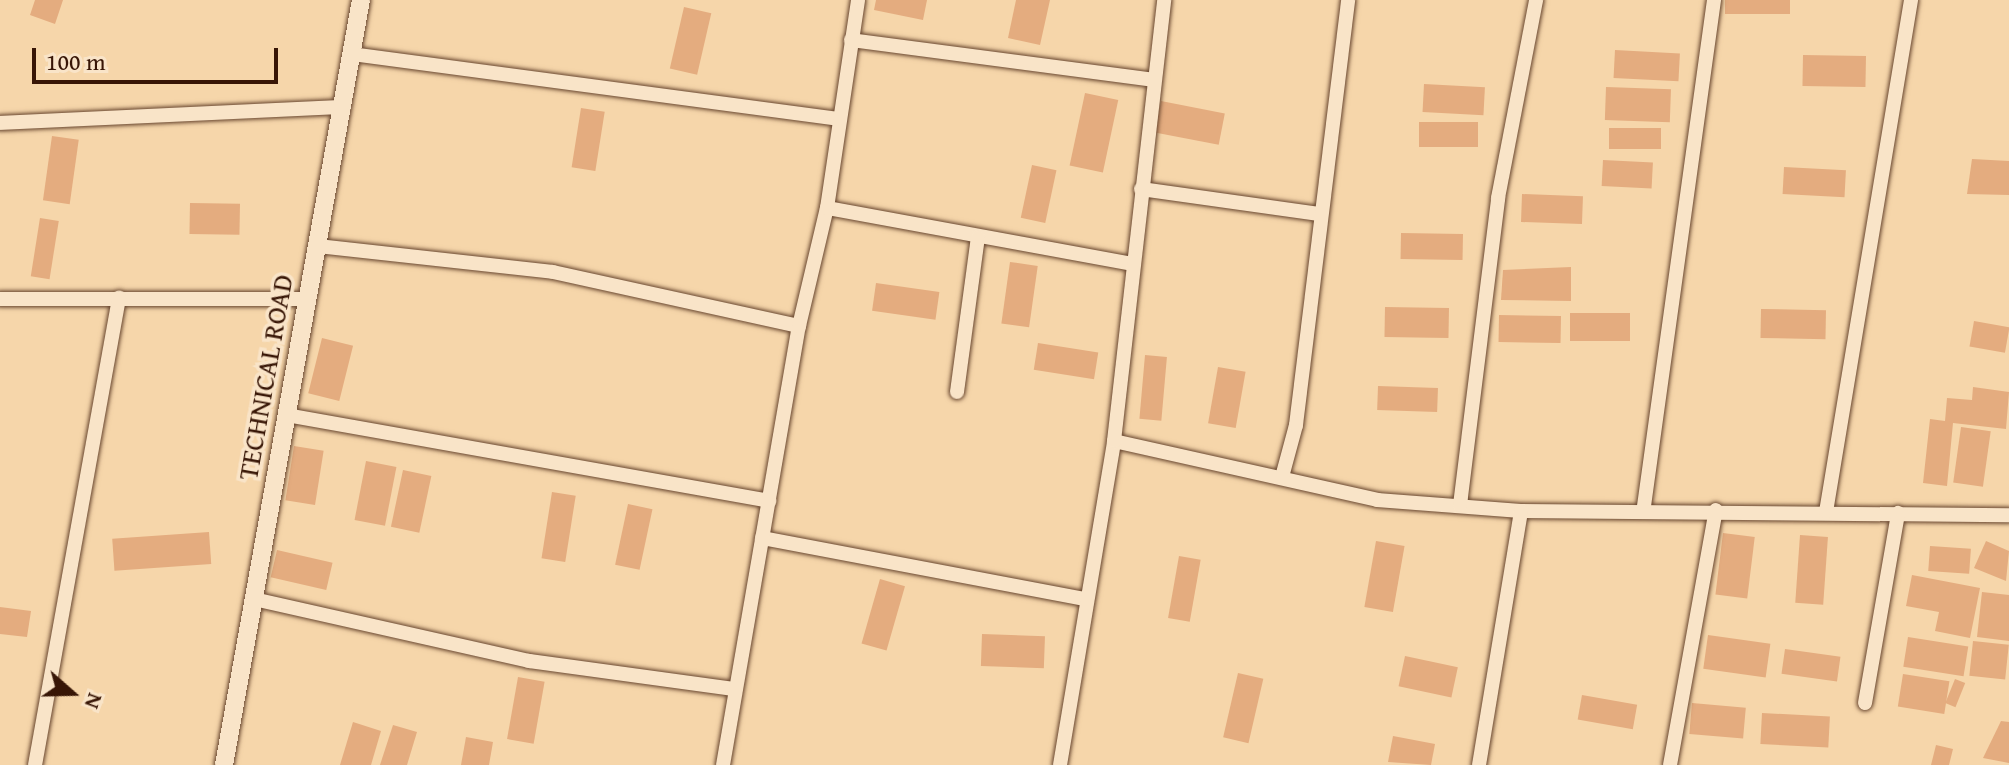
<!DOCTYPE html>
<html>
<head>
<meta charset="utf-8">
<style>
  body { margin:0 }
  #map { position:relative; width:2009px; height:765px; overflow:hidden; background:#f6d6aa; font-family:"Gentium Book Plus",serif }
  div>[style] { position:absolute }
  .building>* { inset:0; background:#e4ac7f; transform-origin:0 0 }
  .roads { filter:drop-shadow(0 0 2px #68462f) drop-shadow(0 0 2px #68462f) }
  .street>* { height:14px; margin:-7px; padding:0 7px; transform-origin:7px; border-radius:7px; background:#f9e4c8 }
  .secondary>* { height:18px; margin:-9px; padding:0 9px; transform-origin:9px; border-radius:9px; background:#f9e4c8 }
  span { translate:-50% -50%; white-space:nowrap; text-align:center; line-height:1.15; -webkit-text-stroke:7px #f9e4c8; paint-order:stroke }
  .street-label { font-size:28px; color:#381606 }
  .north { position:absolute; left:32px; top:653px; width:80px; height:80px; -webkit-text-stroke:6px #f9e4c8; paint-order:stroke; rotate:110deg; font-size:22px; font-weight:700; line-height:32px; text-align:center; color:#381606 }
  .north::after { content:''; display:block; margin:auto; width:28px; height:36px; background:#381606; clip-path:polygon(50% 0,100% 100%,50% 72%,0 100%) }
  .scale { position:absolute; left:32px; top:48px; width:246px; height:36px; box-sizing:border-box; border:4px solid #381606; border-top:0; padding-left:10px; font-size:24px; line-height:28px; white-space:nowrap; color:#381606; -webkit-text-stroke:6px #f9e4c8; paint-order:stroke }
</style>
</head>
<body>
<div id="map">
  <div class="building">
    <div style="clip-path:polygon(35px 0,63px 0,55px 24px,30px 15px)"></div>
    <div style="clip-path:polygon(876px 0,927px 0,923px 20px,874px 10px)"></div>
    <div style="clip-path:polygon(1016px 0,1050px 0,1040px 45px,1008px 38px)"></div>
    <div style="left:1725px;top:0;width:65px;height:14px"></div>
    <div style="left:684px;top:7px;width:28px;height:63px;rotate:13deg"></div>
    <div style="left:1615px;top:50px;width:65px;height:28px;rotate:3deg"></div>
    <div style="left:1803px;top:55px;width:63px;height:31px;rotate:1deg"></div>
    <div style="left:1424px;top:84px;width:61px;height:28px;rotate:3deg"></div>
    <div style="left:1606px;top:87px;width:65px;height:33px;rotate:2deg"></div>
    <div style="left:1085px;top:93px;width:34px;height:74px;rotate:12deg"></div>
    <div style="left:1161px;top:101px;width:65px;height:32px;rotate:11deg"></div>
    <div style="left:581px;top:108px;width:24px;height:60px;rotate:9deg"></div>
    <div style="left:1419px;top:122px;width:59px;height:25px"></div>
    <div style="left:1661px;top:128px;width:21px;height:52px;rotate:90deg"></div>
    <div style="left:52px;top:136px;width:27px;height:65px;rotate:8deg"></div>
    <div style="clip-path:polygon(1972px 159px,2009px 161px,2009px 195px,1967px 194px)"></div>
    <div style="left:1603px;top:160px;width:50px;height:26px;rotate:3deg"></div>
    <div style="left:1032px;top:165px;width:25px;height:54px;rotate:12deg"></div>
    <div style="left:1784px;top:167px;width:62px;height:27px;rotate:3deg"></div>
    <div style="left:1522px;top:194px;width:61px;height:28px;rotate:2deg"></div>
    <div style="left:190px;top:203px;width:50px;height:31px;rotate:1deg"></div>
    <div style="left:40px;top:218px;width:19px;height:59px;rotate:9deg"></div>
    <div style="left:1401px;top:233px;width:62px;height:26px;rotate:1deg"></div>
    <div style="left:1010px;top:262px;width:28px;height:62px;rotate:8deg"></div>
    <div style="clip-path:polygon(1571px 267px,1571px 301px,1501px 300px,1503px 270px)"></div>
    <div style="left:876px;top:283px;width:64px;height:28px;rotate:8deg"></div>
    <div style="left:1385px;top:307px;width:64px;height:30px;rotate:1deg"></div>
    <div style="left:1761px;top:309px;width:65px;height:29px;rotate:1deg"></div>
    <div style="left:1630px;top:313px;width:28px;height:60px;rotate:90deg"></div>
    <div style="left:1499px;top:315px;width:62px;height:27px;rotate:1deg"></div>
    <div style="left:1974px;top:321px;width:36px;height:26px;rotate:10deg"></div>
    <div style="left:322px;top:338px;width:32px;height:57px;rotate:14deg"></div>
    <div style="left:1038px;top:343px;width:61px;height:27px;rotate:9deg"></div>
    <div style="left:1145px;top:355px;width:22px;height:64px;rotate:5deg"></div>
    <div style="left:1218px;top:367px;width:28px;height:57px;rotate:10deg"></div>
    <div style="left:1378px;top:386px;width:60px;height:24px;rotate:2deg"></div>
    <div style="clip-path:polygon(1973px 387px,2009px 392px,2006px 429px,1953px 423px,1947px 486px,1923px 483px,1930px 419px,1945px 421px,1947px 398px,1972px 400px)"></div>
    <div style="left:1961px;top:427px;width:30px;height:56px;rotate:8deg"></div>
    <div style="left:294px;top:446px;width:30px;height:55px;rotate:9deg"></div>
    <div style="left:366px;top:461px;width:31px;height:60px;rotate:11deg"></div>
    <div style="left:403px;top:470px;width:29px;height:58px;rotate:12deg"></div>
    <div style="left:552px;top:492px;width:24px;height:67px;rotate:9deg"></div>
    <div style="left:628px;top:504px;width:25px;height:62px;rotate:12deg"></div>
    <div style="left:209px;top:532px;width:32px;height:97px;rotate:86deg"></div>
    <div style="left:1723px;top:533px;width:32px;height:62px;rotate:7deg"></div>
    <div style="left:1800px;top:535px;width:28px;height:68px;rotate:4deg"></div>
    <div style="left:1376px;top:541px;width:29px;height:67px;rotate:10deg"></div>
    <div style="clip-path:polygon(1986px 541px,2009px 551px,2006px 581px,1974px 568px)"></div>
    <div style="left:1930px;top:546px;width:41px;height:25px;rotate:4deg"></div>
    <div style="left:277px;top:550px;width:57px;height:28px;rotate:13deg"></div>
    <div style="left:1179px;top:556px;width:22px;height:63px;rotate:10deg"></div>
    <div style="clip-path:polygon(1912px 575px,1980px 588px,1970px 638px,1935px 631px,1939px 612px,1906px 606px)"></div>
    <div style="left:880px;top:579px;width:26px;height:67px;rotate:16deg"></div>
    <div style="clip-path:polygon(1982px 592px,2009px 595px,2009px 641px,1977px 637px)"></div>
    <div style="clip-path:polygon(0 607px,31px 611px,27px 637px,0 634px)"></div>
    <div style="left:982px;top:634px;width:63px;height:32px;rotate:2deg"></div>
    <div style="left:1708px;top:635px;width:63px;height:34px;rotate:8deg"></div>
    <div style="left:1908px;top:637px;width:61px;height:30px;rotate:9deg"></div>
    <div style="left:1973px;top:641px;width:36px;height:35px;rotate:6deg"></div>
    <div style="left:1785px;top:649px;width:56px;height:25px;rotate:8deg"></div>
    <div style="left:1405px;top:656px;width:54px;height:31px;rotate:12deg"></div>
    <div style="left:1238px;top:673px;width:26px;height:66px;rotate:13deg"></div>
    <div style="left:1903px;top:674px;width:47px;height:33px;rotate:9deg"></div>
    <div style="left:518px;top:677px;width:27px;height:63px;rotate:10deg"></div>
    <div style="left:1955px;top:679px;width:11px;height:26px;rotate:22deg"></div>
    <div style="left:1582px;top:695px;width:56px;height:25px;rotate:10deg"></div>
    <div style="left:1692px;top:703px;width:54px;height:31px;rotate:5deg"></div>
    <div style="left:1762px;top:713px;width:68px;height:31px;rotate:3deg"></div>
    <div style="clip-path:polygon(2001px 721px,2009px 722px,2009px 763px,1983px 758px)"></div>
    <div style="clip-path:polygon(353px 722px,381px 731px,371px 765px,340px 765px)"></div>
    <div style="clip-path:polygon(393px 725px,417px 732px,407px 765px,380px 765px)"></div>
    <div style="clip-path:polygon(1393px 736px,1435px 744px,1431px 765px,1388px 762px)"></div>
    <div style="clip-path:polygon(466px 737px,493px 742px,489px 765px,461px 765px)"></div>
    <div style="clip-path:polygon(1936px 745px,1953px 749px,1949px 765px,1931px 765px)"></div>
  </div>
  <div class="roads">
    <div class="street">
      <div style="left:851px;top:40px;width:305px;rotate:7.5deg"></div>
      <div style="left:352px;top:54px;width:491px;rotate:7.6deg"></div>
      <div style="left:0;top:123px;width:344px;rotate:-2.7deg"></div>
      <div style="left:1141px;top:189px;width:180px;rotate:8deg"></div>
      <div style="left:827px;top:208px;width:310px;rotate:10.4deg"></div>
      <div style="left:318px;top:246px;width:236px;rotate:6.3deg"></div>
      <div style="left:553px;top:272px;width:252px;rotate:12.4deg"></div>
      <div style="left:0;top:299px;width:307px"></div>
      <div style="left:957px;top:392px;width:156px;rotate:-82.3deg"></div>
      <div style="left:287px;top:415px;width:490px;rotate:10.1deg"></div>
      <div style="left:1114px;top:441px;width:270px;rotate:12.6deg"></div>
      <div style="left:1377px;top:500px;width:144px;rotate:4.4deg"></div>
      <div style="left:1521px;top:511px;width:488px;rotate:0.5deg"></div>
      <div style="left:1282px;top:477px;width:54px;rotate:-74.9deg"></div>
      <div style="left:1296px;top:425px;width:428px;rotate:-83deg"></div>
      <div style="left:1460px;top:505px;width:309px;rotate:-82.9deg"></div>
      <div style="left:1498px;top:198px;width:202px;rotate:-79.1deg"></div>
      <div style="left:1644px;top:506px;width:511px;rotate:-82.12deg"></div>
      <div style="left:1826px;top:512px;width:519px;rotate:-80.57deg"></div>
      <div style="left:762px;top:538px;width:330px;rotate:10.7deg"></div>
      <div style="left:254px;top:599px;width:282px;rotate:12.7deg"></div>
      <div style="left:529px;top:661px;width:207px;rotate:7.8deg"></div>
      <div style="left:1865px;top:703px;width:193px;rotate:-80.1deg"></div>
      <div style="left:35px;top:765px;width:475px;rotate:-79.8deg"></div>
      <div style="left:723px;top:765px;width:446px;rotate:-80.2deg"></div>
      <div style="left:799px;top:326px;width:121px;rotate:-76.7deg"></div>
      <div style="left:827px;top:208px;width:210px;rotate:-81.5deg"></div>
      <div style="left:1060px;top:765px;width:328px;rotate:-80.5deg"></div>
      <div style="left:1114px;top:441px;width:444px;rotate:-83.5deg"></div>
      <div style="left:1479px;top:765px;width:257px;rotate:-80.6deg"></div>
      <div style="left:1670px;top:765px;width:259px;rotate:-79.8deg"></div>
    </div>
    <div class="secondary">
      <div style="left:224px;top:765px;width:777px;rotate:-79.85deg"></div>
    </div>
  </div>
  <div class="street-label">
    <span style="left:265px;top:377px;rotate:-80deg">TECHNICAL ROAD</span>
  </div>
  <div class="north">N</div>
  <div class="scale">100 m</div>
</div>
</body>
</html>
